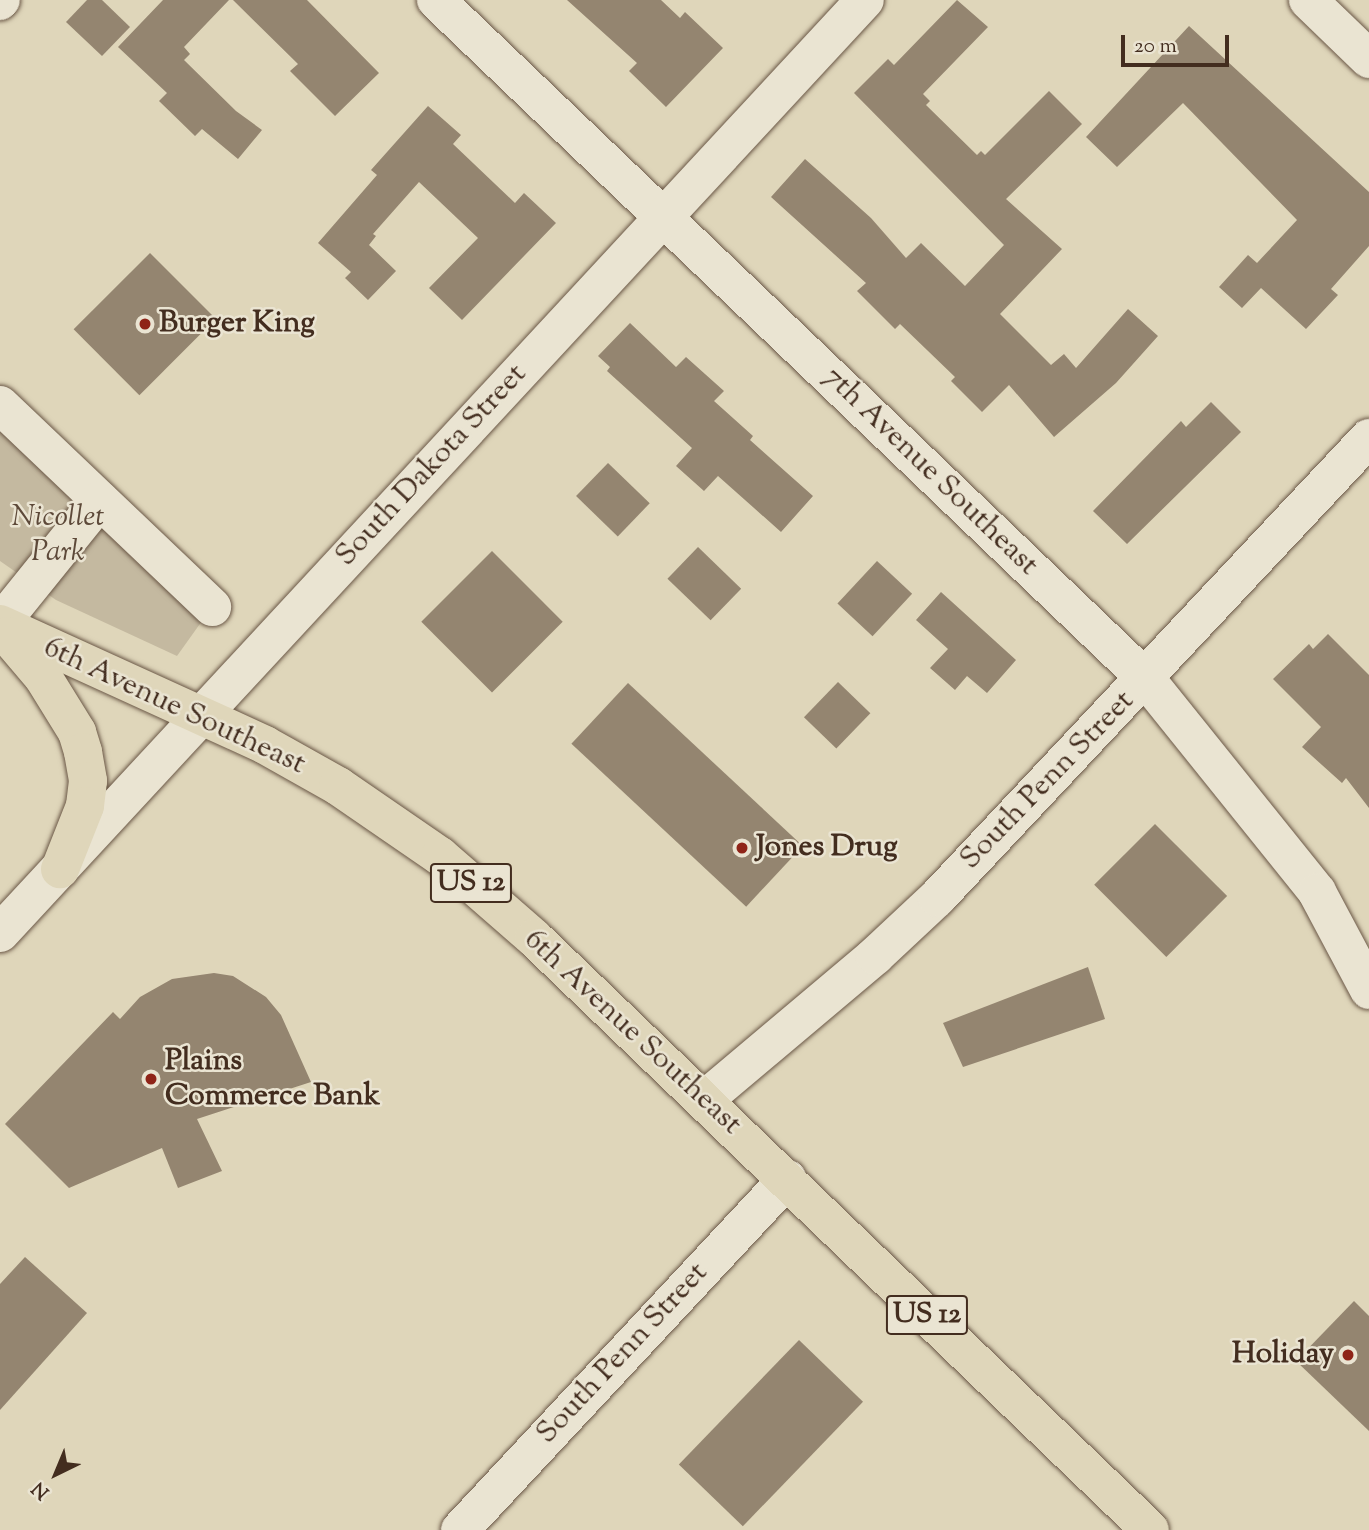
<!DOCTYPE html>
<html>
<head>
<meta charset="utf-8">
<style>
  body { margin:0 }
  #map { position:relative; width:1369px; height:1530px; overflow:hidden; background:#dfd6ba; font-family:"Sorts Mill Goudy",serif }
  div>[style] { position:absolute }
  .green>* { inset:0; background:#c4b9a0 }
  .building>* { inset:0; background:#948570; transform-origin:0 0 }
  .roads { filter:drop-shadow(0 0 2px #6a5746) drop-shadow(0 0 2px #6a5746) }
  .minor>* { height:38px; margin:-19px; padding:0 19px; transform-origin:19px; border-radius:19px; background:#eae4d2 }
  .tertiary>* { height:38px; margin:-19px; padding:0 19px; transform-origin:19px; border-radius:19px; background:#eae4d2 }
  .trunk>* { height:38px; margin:-19px; padding:0 19px; transform-origin:19px; border-radius:19px; background:#dfd6ba }
  .dots>* { width:19px; height:19px; translate:-50% -50%; box-sizing:border-box; border:4px solid #eae4d2; border-radius:50% }
  span { translate:-50% -50%; white-space:nowrap; text-align:center; line-height:1.15; -webkit-text-stroke:5px #eae4d2; paint-order:stroke }
  .shield-label span { padding:2px 5px; background:#eae4d2; border:2px solid; border-radius:5px; -webkit-text-stroke-width:0 }
  .shield-label { font-size:28px; color:#432d1f; font-weight:700 }
  .poi-label { font-size:30px; color:#432d1f; font-weight:700 }
  .left { translate:0 -50%; text-align:left }
  .right { translate:-100% -50%; text-align:right }
  .street-label { font-size:30px; color:#432d1f }
  .park-label { font-size:30px; color:#5d4939; font-style:italic }
  .north { position:absolute; left:21px; top:1439px; width:70px; height:70px; -webkit-text-stroke:5px #eae4d2; paint-order:stroke; rotate:223deg; font-size:19px; font-weight:700; line-height:28px; text-align:center; color:#432d1f }
  .north::after { content:''; display:block; margin:auto; width:24px; height:32px; background:#432d1f; clip-path:polygon(50% 0,100% 100%,50% 72%,0 100%) }
  .scale { position:absolute; left:1121px; top:35px; width:108px; height:32px; box-sizing:border-box; border:4px solid #432d1f; border-top:0; padding-left:9px; font-size:21px; line-height:24px; white-space:nowrap; color:#432d1f; -webkit-text-stroke:5px #eae4d2; paint-order:stroke }
</style>
</head>
<body>
<div id="map">
  <div class="green">
    <div style="clip-path:polygon(0 405px,212px 607px,177px 656px,56px 600px,0 561px)"></div>
  </div>
  <div class="building">
    <div style="clip-path:polygon(87px 0,102px 0,130px 27px,102px 56px,66px 22px)"></div>
    <div style="clip-path:polygon(163px 0,229px 0,184px 47px,190px 54px,184px 60px,236px 111px,262px 130px,238px 159px,202px 129px,195px 136px,159px 101px,167px 93px,118px 47px)"></div>
    <div style="clip-path:polygon(233px 0,307px 0,379px 73px,335px 116px,290px 71px,298px 64px)"></div>
    <div style="clip-path:polygon(567px 0,661px 0,680px 18px,685px 12px,723px 48px,666px 107px,629px 71px,637px 63px)"></div>
    <div style="clip-path:polygon(957px 0,988px 27px,923px 94px,930px 101px,926px 105px,977px 155px,981px 151px,985px 155px,1049px 91px,1082px 124px,1006px 199px,1062px 249px,1000px 314px,1051px 365px,1064px 354px,1076px 368px,1128px 309px,1158px 336px,1116px 383px,1054px 437px,1009px 385px,982px 412px,951px 381px,955px 377px,900px 324px,895px 329px,857px 291px,866px 283px,771px 197px,805px 159px,871px 218px,906px 258px,921px 243px,965px 286px,1004px 245px,854px 93px,888px 59px,894px 65px)"></div>
    <div style="clip-path:polygon(1189px 26px,1369px 192px,1369px 246px,1331px 289px,1338px 295px,1306px 329px,1261px 288px,1242px 308px,1219px 287px,1248px 255px,1257px 263px,1297px 220px,1183px 103px,1117px 167px,1086px 137px)"></div>
    <div style="clip-path:polygon(428px 106px,461px 135px,453px 144px,515px 203px,524px 193px,556px 223px,462px 320px,429px 288px,478px 238px,419px 182px,373px 234px,376px 236px,369px 245px,396px 271px,368px 300px,345px 278px,351px 272px,318px 243px,377px 175px,371px 170px)"></div>
    <div style="left:150px;top:253px;width:93px;height:108px;rotate:45deg"></div>
    <div style="clip-path:polygon(630px 323px,676px 367px,686px 357px,724px 391px,714px 401px,753px 436px,750px 440px,813px 496px,781px 532px,718px 476px,704px 491px,676px 466px,692px 448px,607px 371px,610px 367px,598px 356px)"></div>
    <div style="clip-path:polygon(1211px 402px,1241px 432px,1127px 544px,1093px 511px,1181px 421px,1186px 427px)"></div>
    <div style="left:608px;top:463px;width:58px;height:46px;rotate:44deg"></div>
    <div style="left:698px;top:547px;width:60px;height:44px;rotate:44deg"></div>
    <div style="left:492px;top:551px;width:100px;height:100px;rotate:45deg"></div>
    <div style="left:877px;top:561px;width:48px;height:58px;rotate:43deg"></div>
    <div style="clip-path:polygon(941px 592px,1016px 660px,987px 693px,967px 676px,955px 690px,930px 668px,948px 649px,916px 620px)"></div>
    <div style="clip-path:polygon(1328px 634px,1369px 675px,1369px 808px,1346px 778px,1342px 783px,1302px 747px,1321px 727px,1273px 679px,1309px 644px,1313px 649px)"></div>
    <div style="left:838px;top:682px;width:45px;height:49px;rotate:44deg"></div>
    <div style="left:628px;top:683px;width:239px;height:83px;rotate:43deg"></div>
    <div style="left:1155px;top:824px;width:102px;height:86px;rotate:45deg"></div>
    <div style="clip-path:polygon(1088px 967px,1105px 1019px,963px 1067px,943px 1023px)"></div>
    <div style="clip-path:polygon(214px 973px,233px 976px,266px 997px,281px 1015px,311px 1082px,197px 1119px,222px 1171px,178px 1188px,162px 1148px,69px 1188px,5px 1124px,113px 1012px,120px 1019px,140px 997px,172px 979px)"></div>
    <div style="clip-path:polygon(25px 1257px,87px 1313px,0 1410px,0 1284px)"></div>
    <div style="clip-path:polygon(1354px 1301px,1369px 1316px,1369px 1431px,1296px 1361px)"></div>
    <div style="left:799px;top:1340px;width:89px;height:173px;rotate:44deg"></div>
  </div>
  <div class="roads">
    <div class="minor">
      <div style="left:436px;top:0;width:982px;rotate:43.72deg"></div>
      <div style="left:1146px;top:679px;width:273px;rotate:51.2deg"></div>
      <div style="left:1317px;top:892px;width:111px;rotate:62deg"></div>
      <div style="left:0;top:1px;width:1px;rotate:-45deg"></div>
      <div style="left:0;top:405px;width:293px;rotate:43.6deg"></div>
      <div style="left:0;top:624px;width:159px;rotate:-51.1deg"></div>
      <div style="left:704px;top:1100px;width:224px;rotate:-40.1deg"></div>
      <div style="left:875px;top:956px;width:85px;rotate:-43.1deg"></div>
      <div style="left:937px;top:898px;width:631px;rotate:-46.8deg"></div>
      <div style="left:460px;top:1530px;width:480px;rotate:-47deg"></div>
    </div>
    <div class="tertiary">
      <div style="left:1308px;top:0;width:85px;rotate:44deg"></div>
      <div style="left:0;top:933px;width:1272px;rotate:-47.17deg"></div>
    </div>
    <div class="trunk">
      <div style="left:0;top:624px;width:291px;rotate:24.5deg"></div>
      <div style="left:265px;top:745px;width:84px;rotate:29.3deg"></div>
      <div style="left:338px;top:786px;width:124px;rotate:34.5deg"></div>
      <div style="left:440px;top:856px;width:125px;rotate:41.1deg"></div>
      <div style="left:534px;top:938px;width:854px;rotate:43.86deg"></div>
      <div style="left:8px;top:636px;width:54px;rotate:49.5deg"></div>
      <div style="left:43px;top:677px;width:65px;rotate:58.3deg"></div>
      <div style="left:77px;top:732px;width:21px;rotate:73deg"></div>
      <div style="left:83px;top:752px;width:29px;rotate:80deg"></div>
      <div style="left:88px;top:781px;width:25px;rotate:97deg"></div>
      <div style="left:85px;top:806px;width:68px;rotate:111.6deg"></div>
    </div>
  </div>
  <div class="dots">
    <div style="left:145px;top:324px;background:#8f2418"></div>
    <div style="left:742px;top:848px;background:#8f2418"></div>
    <div style="left:151px;top:1079px;background:#8f2418"></div>
    <div style="left:1348px;top:1355px;background:#8f2418"></div>
  </div>
  <div class="shield-label">
    <span style="left:471px;top:883px">US 12</span>
    <span style="left:927px;top:1315px">US 12</span>
  </div>
  <div class="poi-label">
    <span class="left" style="left:159px;top:324px">Burger King</span>
    <span class="left" style="left:756px;top:848px">Jones Drug</span>
    <span class="left" style="left:165px;top:1079px">Plains<br>Commerce Bank</span>
    <span class="right" style="left:1334px;top:1355px">Holiday</span>
  </div>
  <div class="street-label">
    <span style="left:432px;top:466px;rotate:-47deg">South Dakota Street</span>
    <span style="left:930px;top:472px;rotate:44deg">7th Avenue Southeast</span>
    <span style="left:174px;top:707px;rotate:25deg">6th Avenue Southeast</span>
    <span style="left:1048px;top:781px;rotate:-46deg">South Penn Street</span>
    <span style="left:632px;top:1033px;rotate:43deg">6th Avenue Southeast</span>
    <span style="left:623px;top:1354px;rotate:-47deg">South Penn Street</span>
  </div>
  <div class="park-label">
    <span style="left:58px;top:535px">Nicollet<br>Park</span>
  </div>
  <div class="north">N</div>
  <div class="scale">20 m</div>
</div>
</body>
</html>
